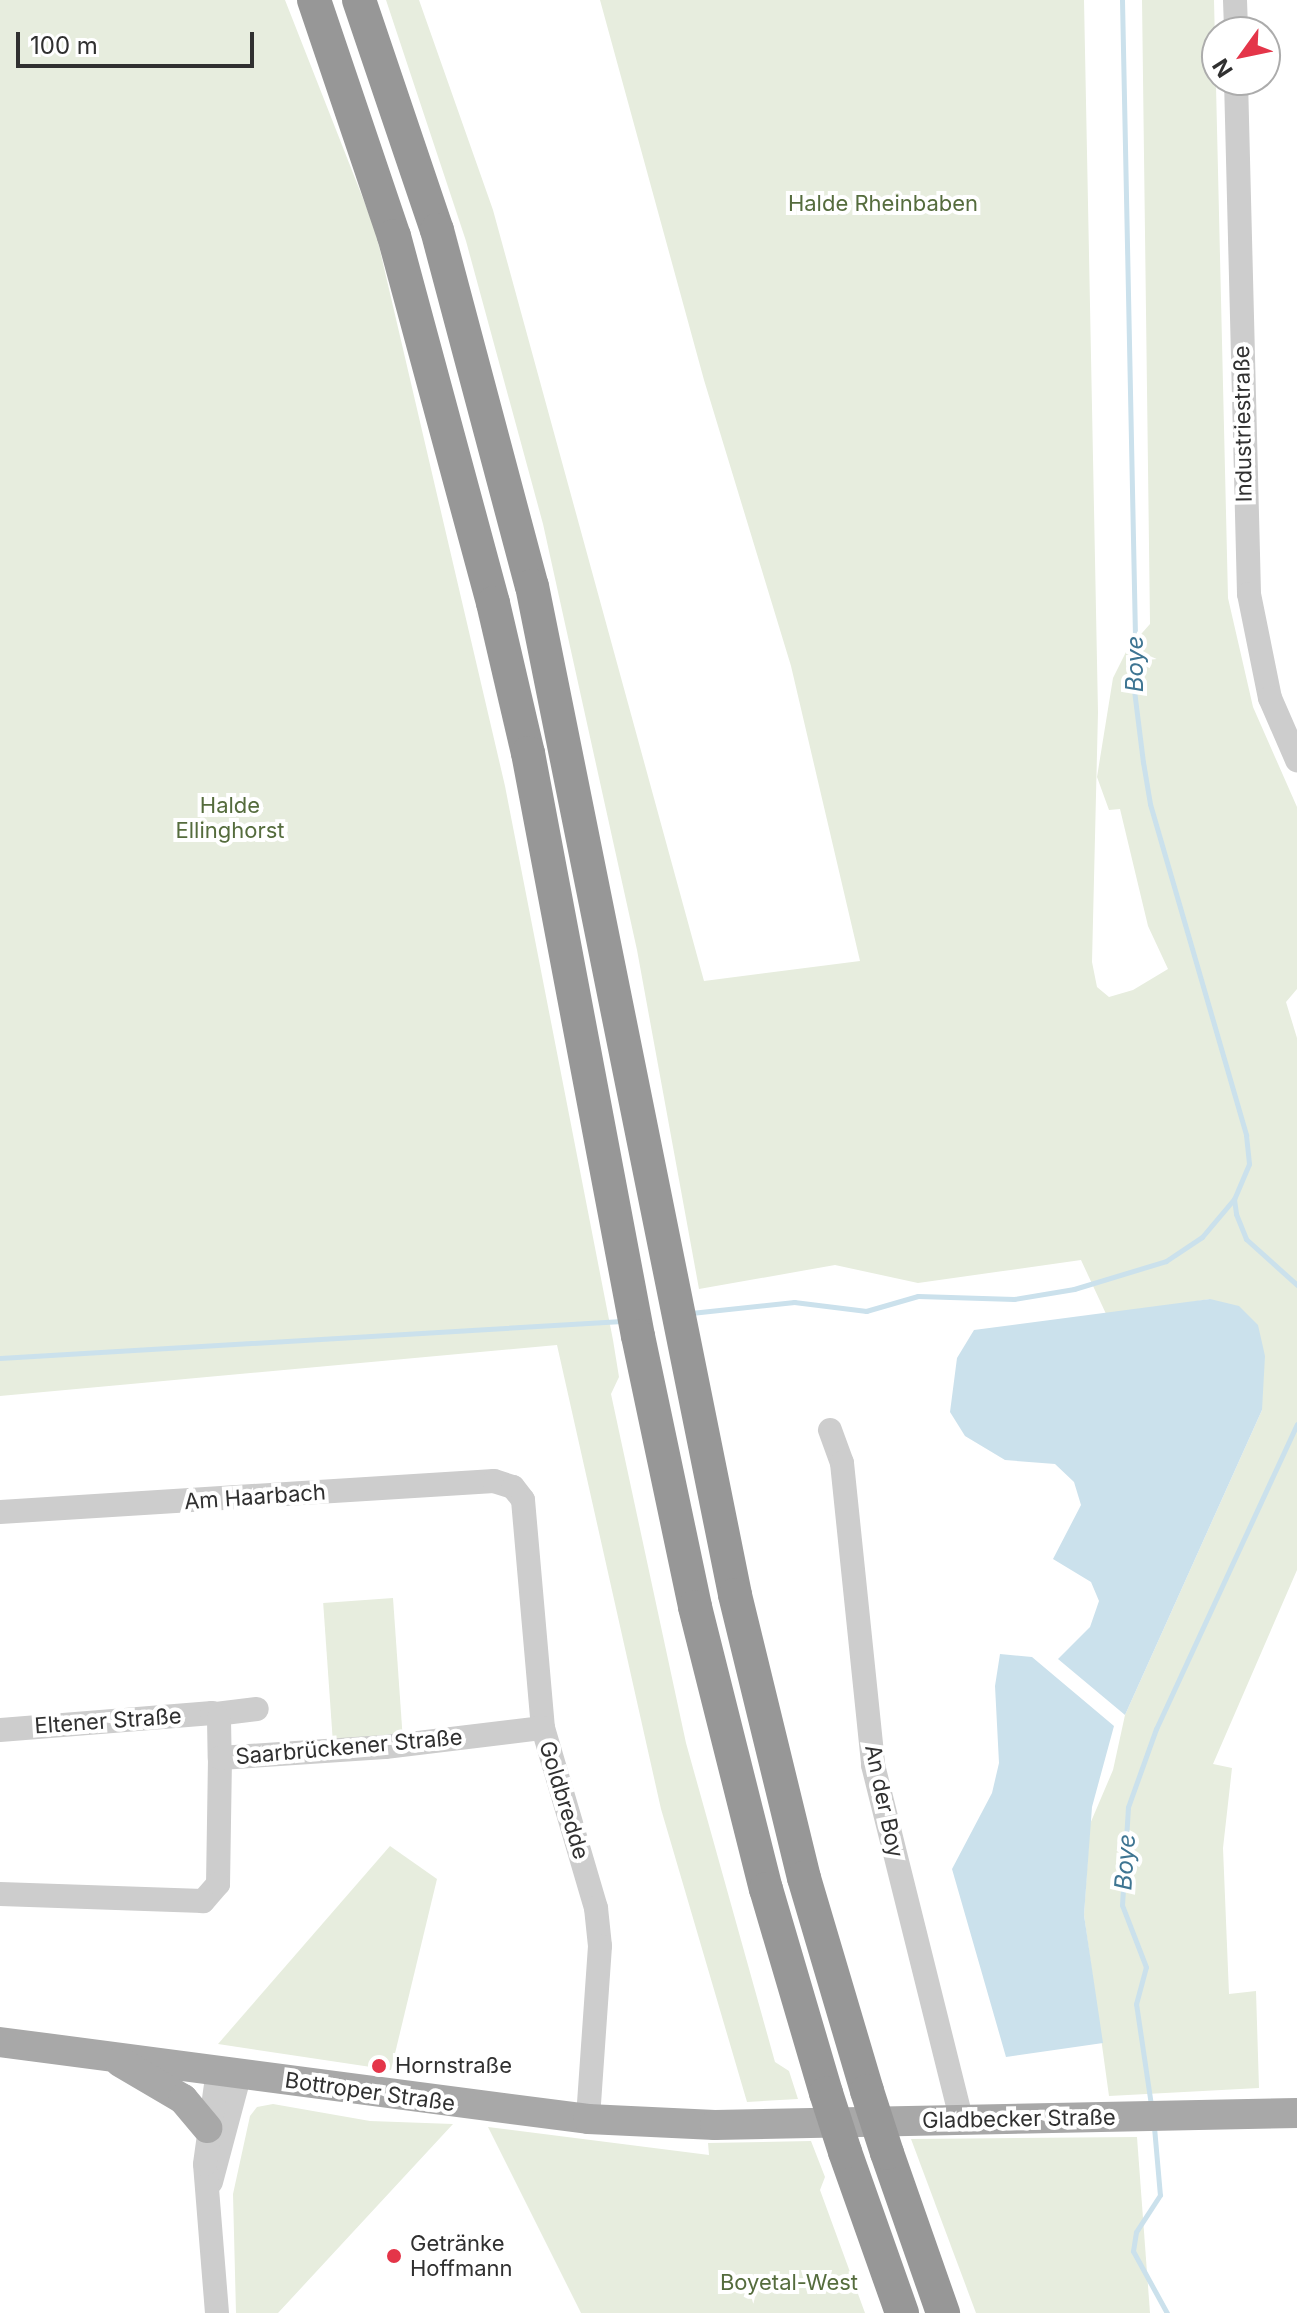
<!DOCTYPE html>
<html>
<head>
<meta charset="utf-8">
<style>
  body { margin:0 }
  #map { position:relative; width:1297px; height:2313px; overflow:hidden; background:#fff; font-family:Inter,sans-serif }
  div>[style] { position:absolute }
  .green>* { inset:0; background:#e7edde; transform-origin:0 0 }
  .water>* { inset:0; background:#cbe1ec }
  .stream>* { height:5px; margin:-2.5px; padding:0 2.5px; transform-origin:2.5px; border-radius:2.5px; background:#cbe1ec }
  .minor>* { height:24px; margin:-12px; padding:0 12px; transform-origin:12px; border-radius:12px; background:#cdcdcd }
  .major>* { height:30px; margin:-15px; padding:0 15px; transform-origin:15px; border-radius:15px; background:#a8a8a8 }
  .highway>* { height:34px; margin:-17px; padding:0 17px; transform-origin:17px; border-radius:17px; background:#979797 }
  .highway-bridge>* { height:34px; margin:-17px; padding:0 17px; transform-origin:17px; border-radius:17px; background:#979797 }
  .dots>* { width:22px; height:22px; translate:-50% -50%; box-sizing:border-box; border:4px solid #fff; border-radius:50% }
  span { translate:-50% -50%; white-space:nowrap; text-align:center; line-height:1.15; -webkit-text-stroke:8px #fff; paint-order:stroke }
  .park-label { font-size:22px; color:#556c3d }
  .street-label { font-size:22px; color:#303030 }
  .poi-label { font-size:22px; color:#303030 }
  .left { translate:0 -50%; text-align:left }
  .water-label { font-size:24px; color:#3e7592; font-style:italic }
  .north { position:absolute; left:1201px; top:16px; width:80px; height:80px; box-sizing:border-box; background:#fff; border:2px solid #acacac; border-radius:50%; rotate:237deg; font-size:22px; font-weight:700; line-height:32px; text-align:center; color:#303030 }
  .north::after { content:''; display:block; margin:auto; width:28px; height:36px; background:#e43549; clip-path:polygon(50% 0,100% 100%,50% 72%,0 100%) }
  .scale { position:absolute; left:16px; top:32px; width:238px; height:36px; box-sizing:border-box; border:4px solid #303030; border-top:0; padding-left:10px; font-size:24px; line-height:28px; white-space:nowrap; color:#303030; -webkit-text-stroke:6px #fff; paint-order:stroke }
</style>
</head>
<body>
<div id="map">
  <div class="green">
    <div style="clip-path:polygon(0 0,285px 0,375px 229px,505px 786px,613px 1340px,619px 1377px,611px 1394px,686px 1743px,775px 2062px,789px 2071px,798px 2099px,747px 2102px,661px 1809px,557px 1345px,0 1396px)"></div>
    <div style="clip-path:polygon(386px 0,419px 0,493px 210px,704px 981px,860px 961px,791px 666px,704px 380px,600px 0,1084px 0,1098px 712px,1092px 962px,1097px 987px,1109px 997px,1133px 990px,1168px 969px,1148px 926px,1120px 809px,1109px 810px,1097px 777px,1113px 678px,1127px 650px,1150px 624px,1142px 0,1214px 0,1228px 598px,1253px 707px,1297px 807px,1297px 989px,1286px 1002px,1297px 1038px,1297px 1570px,1213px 1764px,1232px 1768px,1223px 1848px,1229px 1994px,1256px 1991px,1259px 2088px,1109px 2096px,1084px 1915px,1090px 1824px,1113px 1770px,1125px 1715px,1262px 1410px,1210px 1299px,1107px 1316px,1081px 1260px,918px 1283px,835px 1265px,699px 1289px,637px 950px,543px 524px,466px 241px)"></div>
    <div style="left:393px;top:1598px;width:140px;height:70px;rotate:86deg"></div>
    <div style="clip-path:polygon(390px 1846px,437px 1879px,391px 2070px,218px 2044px)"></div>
    <div style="clip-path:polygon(273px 2104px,370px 2121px,453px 2124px,278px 2313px,236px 2313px,233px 2194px,250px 2116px,257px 2107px)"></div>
    <div style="clip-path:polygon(488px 2127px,709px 2155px,708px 2143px,811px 2141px,825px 2177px,820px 2190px,865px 2313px,581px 2313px)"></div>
    <div style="clip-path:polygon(1137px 2137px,1150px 2313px,976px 2313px,911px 2139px)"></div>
  </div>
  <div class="water">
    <div style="clip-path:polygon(1210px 1299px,1239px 1306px,1258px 1325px,1265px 1356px,1262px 1410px,1125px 1715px,1058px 1659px,1090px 1627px,1099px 1601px,1091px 1582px,1053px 1559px,1081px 1505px,1074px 1482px,1055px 1464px,1005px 1460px,965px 1436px,950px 1412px,957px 1358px,974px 1330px)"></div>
    <div style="clip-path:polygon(1000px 1654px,1032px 1657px,1114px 1726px,1092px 1807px,1084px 1915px,1103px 2043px,1006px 2057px,952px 1869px,992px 1793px,999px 1763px,995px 1686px)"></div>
  </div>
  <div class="stream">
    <div style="left:1122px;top:0;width:634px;rotate:88.83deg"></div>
    <div style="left:1135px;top:634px;width:40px;rotate:94.3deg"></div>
    <div style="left:1132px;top:674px;width:89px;rotate:82.9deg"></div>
    <div style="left:1143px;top:762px;width:43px;rotate:80.5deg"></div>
    <div style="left:1150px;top:804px;width:345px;rotate:73.8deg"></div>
    <div style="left:1246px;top:1135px;width:29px;rotate:84deg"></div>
    <div style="left:1249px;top:1164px;width:38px;rotate:113deg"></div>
    <div style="left:1234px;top:1199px;width:15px;rotate:82deg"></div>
    <div style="left:1236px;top:1214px;width:27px;rotate:68deg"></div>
    <div style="left:1246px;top:1239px;width:69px;rotate:42deg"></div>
    <div style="left:691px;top:1313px;width:104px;rotate:-6.1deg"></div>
    <div style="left:794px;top:1302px;width:73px;rotate:7.1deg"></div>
    <div style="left:866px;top:1311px;width:54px;rotate:-16.1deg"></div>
    <div style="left:918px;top:1296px;width:96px;rotate:1.8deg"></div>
    <div style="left:1014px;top:1299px;width:61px;rotate:-9.5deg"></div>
    <div style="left:1074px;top:1289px;width:96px;rotate:-16.9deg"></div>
    <div style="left:1166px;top:1261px;width:43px;rotate:-33.7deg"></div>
    <div style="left:1202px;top:1237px;width:50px;rotate:-49.9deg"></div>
    <div style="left:0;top:1358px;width:623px;rotate:-3.4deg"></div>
    <div style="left:1151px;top:2105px;width:102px;rotate:-98.4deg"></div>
    <div style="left:1136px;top:2004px;width:38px;rotate:-75deg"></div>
    <div style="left:1146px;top:1967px;width:66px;rotate:-111.2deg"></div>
    <div style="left:1122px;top:1905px;width:98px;rotate:-86.5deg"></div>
    <div style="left:1128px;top:1807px;width:83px;rotate:-70.3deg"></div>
    <div style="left:1156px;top:1729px;width:336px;rotate:-65.2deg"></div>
    <div style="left:1154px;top:2127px;width:68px;rotate:85deg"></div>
    <div style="left:1160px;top:2195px;width:44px;rotate:123deg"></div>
    <div style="left:1136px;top:2232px;width:19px;rotate:99deg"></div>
    <div style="left:1133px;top:2251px;width:71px;rotate:61.3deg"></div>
  </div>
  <div class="minor">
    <div style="left:1235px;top:0;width:32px;rotate:88deg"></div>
    <div style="left:1236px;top:80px;width:514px;rotate:88.55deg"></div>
    <div style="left:1249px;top:594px;width:106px;rotate:78.6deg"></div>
    <div style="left:1270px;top:698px;width:68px;rotate:66.5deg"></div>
    <div style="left:830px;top:1430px;width:35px;rotate:70deg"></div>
    <div style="left:842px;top:1463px;width:304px;rotate:84.1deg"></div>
    <div style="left:873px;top:1765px;width:367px;rotate:76deg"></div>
    <div style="left:0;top:1512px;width:495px;rotate:-3.6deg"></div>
    <div style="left:494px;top:1481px;width:20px;rotate:18deg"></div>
    <div style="left:513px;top:1487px;width:16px;rotate:52deg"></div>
    <div style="left:523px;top:1500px;width:229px;rotate:85deg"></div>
    <div style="left:543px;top:1728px;width:188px;rotate:73.6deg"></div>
    <div style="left:596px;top:1908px;width:38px;rotate:84deg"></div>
    <div style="left:600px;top:1946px;width:173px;rotate:94deg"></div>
    <div style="left:216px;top:1714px;width:41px;rotate:-7deg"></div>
    <div style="left:0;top:1730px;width:213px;rotate:-4.6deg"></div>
    <div style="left:212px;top:1713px;width:9px;rotate:41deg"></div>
    <div style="left:219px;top:1719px;width:39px;rotate:89deg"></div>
    <div style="left:220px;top:1758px;width:126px;rotate:90.9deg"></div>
    <div style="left:218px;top:1884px;width:23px;rotate:131deg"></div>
    <div style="left:203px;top:1901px;width:203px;rotate:-178deg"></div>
    <div style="left:220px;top:1758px;width:165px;rotate:-3.8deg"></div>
    <div style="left:385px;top:1747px;width:159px;rotate:-6.9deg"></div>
    <div style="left:211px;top:2182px;width:113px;rotate:-75.1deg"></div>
    <div style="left:217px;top:2313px;width:149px;rotate:-94.6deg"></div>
    <div style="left:205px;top:2164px;width:95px;rotate:-82.1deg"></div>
  </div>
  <div class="major">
    <div style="left:0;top:2042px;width:593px;rotate:7.46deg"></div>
    <div style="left:588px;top:2119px;width:127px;rotate:2.7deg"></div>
    <div style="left:715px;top:2125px;width:582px;rotate:-1.18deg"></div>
    <div style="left:120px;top:2062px;width:73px;rotate:30.4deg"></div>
    <div style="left:183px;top:2099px;width:38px;rotate:50deg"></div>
  </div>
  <div class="highway">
    <div style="left:314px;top:0;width:249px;rotate:71.3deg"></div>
    <div style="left:394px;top:236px;width:380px;rotate:74.9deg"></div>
    <div style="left:493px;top:603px;width:154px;rotate:76.9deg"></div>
    <div style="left:528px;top:753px;width:593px;rotate:79.32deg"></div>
    <div style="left:638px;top:1336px;width:277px;rotate:78.1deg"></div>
    <div style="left:695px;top:1607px;width:291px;rotate:75.9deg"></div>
    <div style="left:766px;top:1889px;width:213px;rotate:73.6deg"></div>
    <div style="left:359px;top:0;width:243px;rotate:71.3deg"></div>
    <div style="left:437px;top:230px;width:368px;rotate:75.1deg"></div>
    <div style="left:532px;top:586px;width:1029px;rotate:78.62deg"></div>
    <div style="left:735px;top:1595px;width:291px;rotate:76.3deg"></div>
    <div style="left:804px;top:1878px;width:222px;rotate:73.5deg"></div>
    <div style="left:845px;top:2152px;width:171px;rotate:70.5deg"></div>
    <div style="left:887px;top:2153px;width:170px;rotate:70.7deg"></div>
  </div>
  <div class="highway-bridge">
    <div style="left:867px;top:2091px;width:65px;rotate:72.1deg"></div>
    <div style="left:826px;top:2093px;width:62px;rotate:72.1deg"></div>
  </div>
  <div class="dots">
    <div style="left:379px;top:2066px;background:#e43549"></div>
    <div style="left:394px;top:2256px;background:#e43549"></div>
  </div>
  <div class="park-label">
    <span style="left:883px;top:204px">Halde Rheinbaben</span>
    <span style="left:230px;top:818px">Halde<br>Ellinghorst</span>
    <span style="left:789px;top:2283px">Boyetal-West</span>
  </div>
  <div class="street-label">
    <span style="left:1243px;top:424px;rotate:-91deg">Industriestraße</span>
    <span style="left:255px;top:1497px;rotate:-4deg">Am Haarbach</span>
    <span style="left:108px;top:1721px;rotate:-4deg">Eltener Straße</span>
    <span style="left:349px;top:1747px;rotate:-5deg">Saarbrückener Straße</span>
    <span style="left:564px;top:1800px;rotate:73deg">Goldbredde</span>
    <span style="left:884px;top:1801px;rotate:78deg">An der Boy</span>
    <span style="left:370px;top:2092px;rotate:8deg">Bottroper Straße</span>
    <span style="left:1019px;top:2119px;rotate:-1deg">Gladbecker Straße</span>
  </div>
  <div class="poi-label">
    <span class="left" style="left:395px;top:2066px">Hornstraße</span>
    <span class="left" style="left:410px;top:2256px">Getränke<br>Hoffmann</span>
  </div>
  <div class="water-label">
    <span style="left:1135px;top:664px;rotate:-90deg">Boye</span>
    <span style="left:1125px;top:1862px;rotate:-86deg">Boye</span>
  </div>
  <div class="north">N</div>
  <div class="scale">100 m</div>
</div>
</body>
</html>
